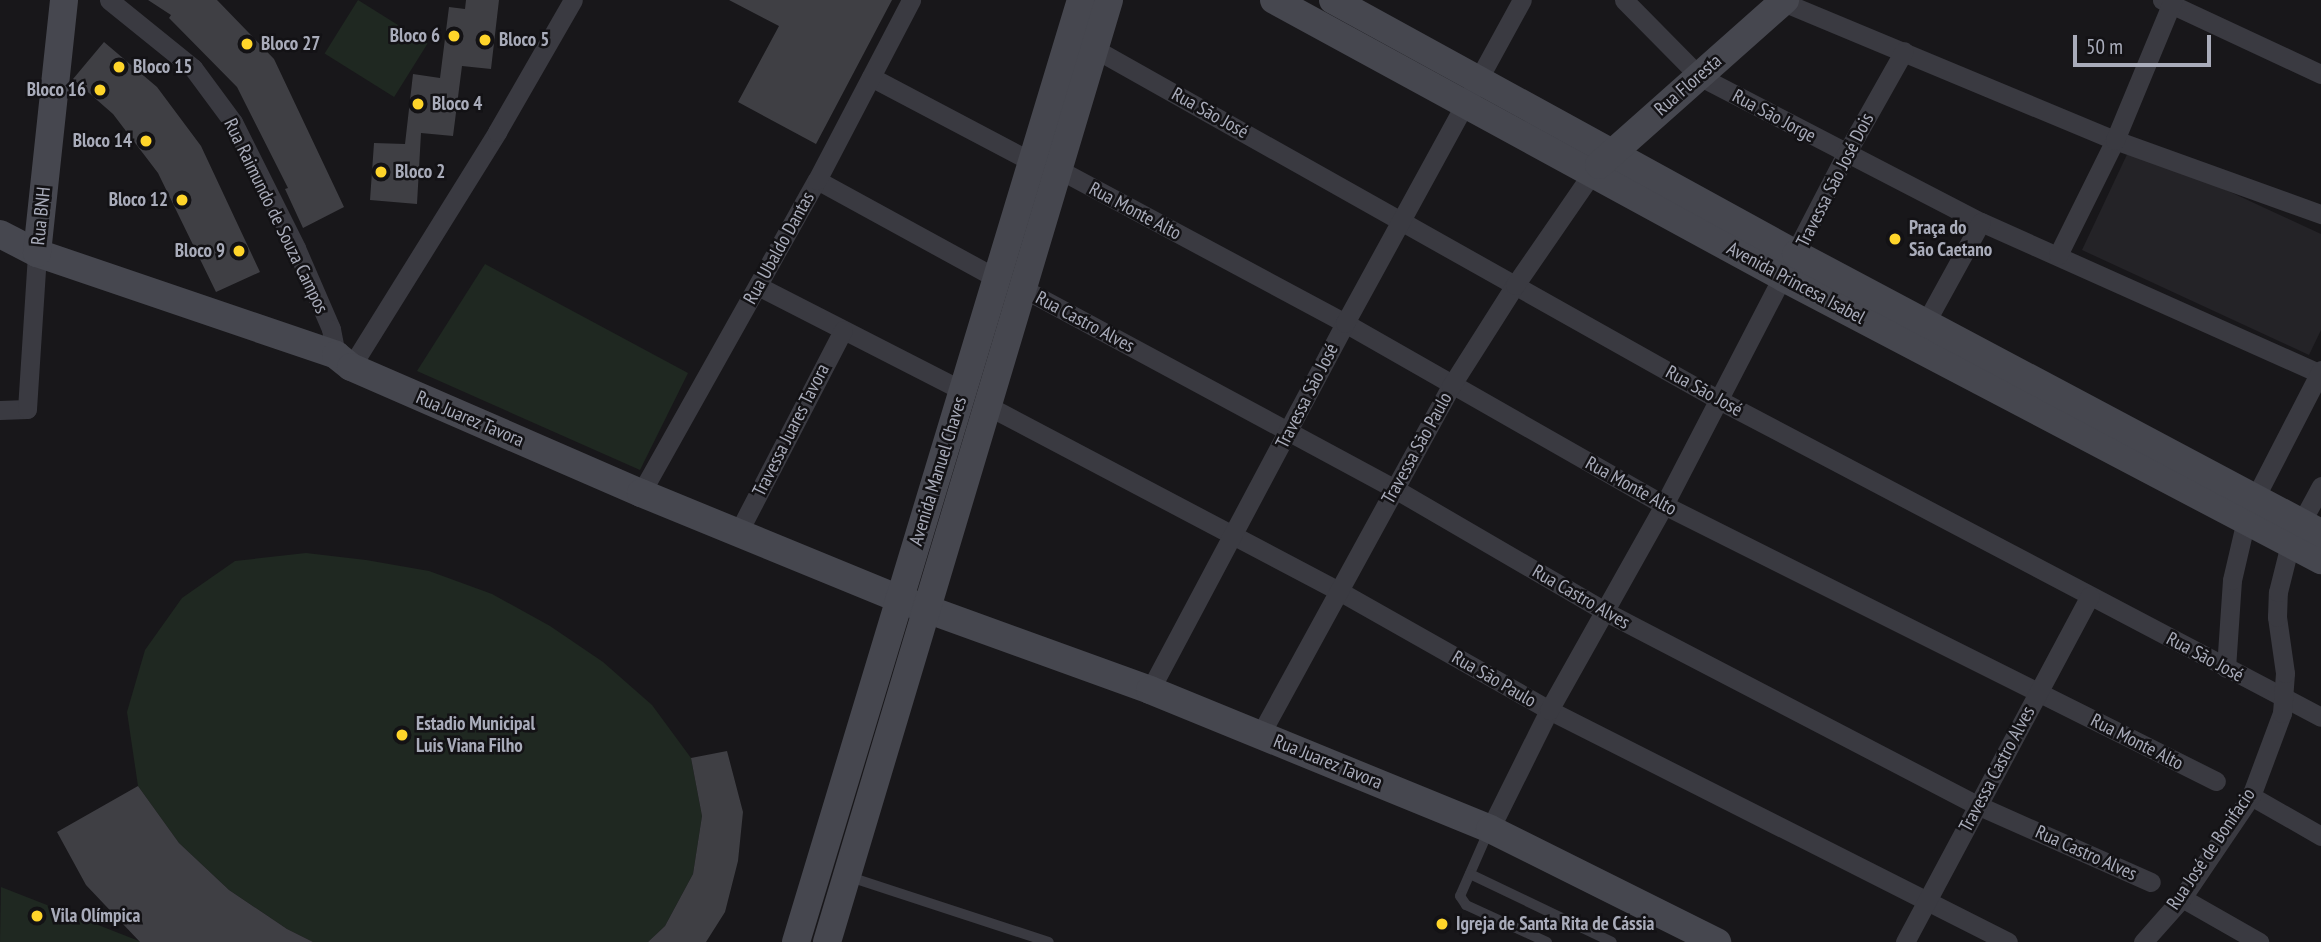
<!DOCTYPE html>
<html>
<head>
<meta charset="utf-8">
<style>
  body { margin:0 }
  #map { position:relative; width:2321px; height:942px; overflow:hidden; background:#18171a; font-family:"PT Sans Narrow",sans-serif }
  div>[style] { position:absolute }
  .built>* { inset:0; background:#242327 }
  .green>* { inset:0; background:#1f2821; transform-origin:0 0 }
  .building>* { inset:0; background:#3f3f44 }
  .lane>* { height:10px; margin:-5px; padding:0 5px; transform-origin:5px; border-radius:5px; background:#3a3a41 }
  .street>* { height:19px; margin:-9.5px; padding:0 9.5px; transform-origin:9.5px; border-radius:9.5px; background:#3a3a41 }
  .secondary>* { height:28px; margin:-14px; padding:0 14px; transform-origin:14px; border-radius:14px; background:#46474f }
  .dots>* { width:19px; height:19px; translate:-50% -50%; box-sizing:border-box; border:4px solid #131215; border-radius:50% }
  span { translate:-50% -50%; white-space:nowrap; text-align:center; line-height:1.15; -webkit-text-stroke:5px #131215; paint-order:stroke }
  .poi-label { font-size:19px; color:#a9acba; font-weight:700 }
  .right { translate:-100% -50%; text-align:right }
  .left { translate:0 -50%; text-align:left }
  .street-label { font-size:19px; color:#a9acba }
  .scale { position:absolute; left:2073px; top:35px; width:138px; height:32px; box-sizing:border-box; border:4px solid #a9acba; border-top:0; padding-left:9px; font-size:21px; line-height:24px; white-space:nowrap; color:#a9acba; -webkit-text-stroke:5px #131215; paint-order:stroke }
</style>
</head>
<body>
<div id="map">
  <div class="built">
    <div style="clip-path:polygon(2131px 146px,2321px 234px,2321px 330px,2309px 355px,2082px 250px)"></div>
  </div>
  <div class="green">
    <div style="left:358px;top:0;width:82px;height:63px;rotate:32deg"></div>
    <div style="clip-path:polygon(485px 264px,688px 373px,640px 470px,417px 371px)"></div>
    <div style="clip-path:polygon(306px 553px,366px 560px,429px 571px,492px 594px,550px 626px,603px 662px,652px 705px,691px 758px,702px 816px,693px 874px,665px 926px,648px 942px,313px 942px,287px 929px,229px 890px,179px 843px,138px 786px,127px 712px,145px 650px,182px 598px,235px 561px)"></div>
    <div style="clip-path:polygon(1px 887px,139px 941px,140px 942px,0 942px)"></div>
  </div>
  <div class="building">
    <div style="clip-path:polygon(148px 0,217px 0,274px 59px,344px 207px,303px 228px,285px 189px,288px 188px,237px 87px,169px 18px,171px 15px)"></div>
    <div style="clip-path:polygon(466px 0,499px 0,491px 69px,462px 66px,453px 136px,421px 133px,417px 204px,370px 200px,374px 143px,405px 144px,413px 74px,440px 78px,449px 7px,465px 9px)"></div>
    <div style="clip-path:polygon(729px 0,892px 0,816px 144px,738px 102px,779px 26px)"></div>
    <div style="clip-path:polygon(104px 42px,157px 87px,201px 146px,260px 272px,216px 292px,158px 173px,113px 114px,73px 79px)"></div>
    <div style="clip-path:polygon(727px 751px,743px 812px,738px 861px,725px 912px,706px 942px,648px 942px,665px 926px,693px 874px,702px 816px,691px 758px)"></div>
    <div style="clip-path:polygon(138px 786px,179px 843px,229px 890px,287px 929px,313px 942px,140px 942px,86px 885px,57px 832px)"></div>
  </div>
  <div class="lane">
    <div style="left:1489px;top:830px;width:72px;rotate:113.7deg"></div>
    <div style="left:1460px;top:896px;width:11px;rotate:56deg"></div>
    <div style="left:1466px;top:905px;width:89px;rotate:24.6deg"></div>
    <div style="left:1470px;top:874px;width:157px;rotate:25.6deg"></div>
    <div style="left:850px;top:877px;width:209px;rotate:18.1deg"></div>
  </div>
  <div class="street">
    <div style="left:109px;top:0;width:108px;rotate:39deg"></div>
    <div style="left:193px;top:68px;width:67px;rotate:53.5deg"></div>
    <div style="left:233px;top:122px;width:141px;rotate:63.4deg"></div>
    <div style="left:296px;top:248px;width:88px;rotate:66.6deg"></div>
    <div style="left:331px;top:329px;width:26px;rotate:79deg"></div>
    <div style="left:1624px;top:0;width:107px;rotate:45.4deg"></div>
    <div style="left:1699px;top:76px;width:318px;rotate:27.4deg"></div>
    <div style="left:1981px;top:222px;width:372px;rotate:24.1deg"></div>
    <div style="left:1778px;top:0;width:365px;rotate:22.6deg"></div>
    <div style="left:2115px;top:140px;width:219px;rotate:19.8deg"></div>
    <div style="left:2162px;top:0;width:175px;rotate:25deg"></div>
    <div style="left:1095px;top:49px;width:716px;rotate:29.36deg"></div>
    <div style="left:1719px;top:400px;width:680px;rotate:27.77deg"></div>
    <div style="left:871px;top:77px;width:184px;rotate:27.8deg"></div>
    <div style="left:1058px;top:169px;width:326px;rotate:28.2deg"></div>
    <div style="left:1345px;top:323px;width:367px;rotate:29.7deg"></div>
    <div style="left:1664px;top:505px;width:617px;rotate:26.57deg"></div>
    <div style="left:817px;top:180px;width:206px;rotate:28.7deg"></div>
    <div style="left:2058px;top:255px;width:128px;rotate:-63.6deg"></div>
    <div style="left:2115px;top:140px;width:152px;rotate:-67.5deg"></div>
    <div style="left:758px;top:286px;width:230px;rotate:27.1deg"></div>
    <div style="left:1022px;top:288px;width:424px;rotate:28.3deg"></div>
    <div style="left:1395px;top:489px;width:244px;rotate:30.2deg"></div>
    <div style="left:1606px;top:612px;width:418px;rotate:27.5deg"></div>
    <div style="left:1977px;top:805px;width:190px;rotate:23.9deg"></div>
    <div style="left:1921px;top:331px;width:124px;rotate:-61.2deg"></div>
    <div style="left:351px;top:367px;width:277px;rotate:-58.1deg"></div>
    <div style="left:497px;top:132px;width:152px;rotate:-60.1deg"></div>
    <div style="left:986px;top:405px;width:399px;rotate:27.8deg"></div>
    <div style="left:1339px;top:591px;width:241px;rotate:29.5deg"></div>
    <div style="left:1549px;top:710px;width:514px;rotate:26.81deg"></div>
    <div style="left:0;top:410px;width:27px;rotate:-2deg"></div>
    <div style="left:27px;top:409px;width:156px;rotate:-86.3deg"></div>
    <div style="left:641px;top:493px;width:359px;rotate:-60.7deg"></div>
    <div style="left:817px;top:180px;width:203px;rotate:-62.4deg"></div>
    <div style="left:2255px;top:498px;width:144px;rotate:-62.7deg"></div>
    <div style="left:2301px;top:523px;width:42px;rotate:-61.6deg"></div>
    <div style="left:739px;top:531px;width:226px;rotate:-62.6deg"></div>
    <div style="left:2226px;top:668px;width:88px;rotate:-86.1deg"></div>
    <div style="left:2232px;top:580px;width:62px;rotate:-76.9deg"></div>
    <div style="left:1150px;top:690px;width:416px;rotate:-62deg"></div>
    <div style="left:1345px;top:323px;width:368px;rotate:-61.3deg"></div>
    <div style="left:1260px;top:735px;width:398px;rotate:-61.3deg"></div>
    <div style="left:1451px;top:386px;width:120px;rotate:-57.6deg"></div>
    <div style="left:1515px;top:285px;width:137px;rotate:-55.4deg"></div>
    <div style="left:2251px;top:796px;width:81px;rotate:29.7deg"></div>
    <div style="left:1490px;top:829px;width:133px;rotate:-63.6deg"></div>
    <div style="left:1549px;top:710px;width:235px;rotate:-60.7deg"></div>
    <div style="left:1664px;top:505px;width:395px;rotate:-62.6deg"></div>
    <div style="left:1846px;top:154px;width:118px;rotate:-60.6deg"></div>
    <div style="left:2182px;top:898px;width:89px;rotate:29.7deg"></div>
    <div style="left:1905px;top:942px;width:392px;rotate:-61.9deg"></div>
    <div style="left:2143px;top:942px;width:59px;rotate:-48.4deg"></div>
    <div style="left:2182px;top:898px;width:123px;rotate:-55.9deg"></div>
    <div style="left:2251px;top:796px;width:89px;rotate:-69.5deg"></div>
    <div style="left:2282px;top:713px;width:40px;rotate:-85.7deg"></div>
    <div style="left:2285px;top:673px;width:57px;rotate:-98.1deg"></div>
    <div style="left:2277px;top:617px;width:25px;rotate:-88deg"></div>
    <div style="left:2278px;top:592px;width:49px;rotate:-76deg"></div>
  </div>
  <div class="secondary">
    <div style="left:1274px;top:0;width:581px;rotate:28.59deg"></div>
    <div style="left:1784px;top:278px;width:607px;rotate:27.71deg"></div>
    <div style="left:1333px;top:0;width:528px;rotate:28.75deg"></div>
    <div style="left:1796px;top:254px;width:595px;rotate:27.99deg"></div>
    <div style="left:1599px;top:165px;width:249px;rotate:-41.6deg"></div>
    <div style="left:0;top:234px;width:42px;rotate:27.2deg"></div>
    <div style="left:37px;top:253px;width:316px;rotate:18.8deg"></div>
    <div style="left:336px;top:355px;width:19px;rotate:39deg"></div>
    <div style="left:351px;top:367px;width:316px;rotate:23.5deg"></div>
    <div style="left:641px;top:493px;width:279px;rotate:22.3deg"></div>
    <div style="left:899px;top:599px;width:267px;rotate:19.9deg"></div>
    <div style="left:1150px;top:690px;width:367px;rotate:22.2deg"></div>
    <div style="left:1490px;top:829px;width:254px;rotate:26.5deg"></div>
    <div style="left:37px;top:253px;width:254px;rotate:-83.9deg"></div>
    <div style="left:796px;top:942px;width:984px;rotate:-73.17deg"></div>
    <div style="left:827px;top:942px;width:983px;rotate:-73.33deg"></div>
  </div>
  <div class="dots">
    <div style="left:454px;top:36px;background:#ffd52a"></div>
    <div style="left:485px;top:40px;background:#ffd52a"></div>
    <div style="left:247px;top:44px;background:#ffd52a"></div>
    <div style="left:119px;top:67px;background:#ffd52a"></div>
    <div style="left:100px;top:90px;background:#ffd52a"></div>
    <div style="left:418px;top:104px;background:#ffd52a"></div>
    <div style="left:146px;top:141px;background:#ffd52a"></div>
    <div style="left:381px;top:172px;background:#ffd52a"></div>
    <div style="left:182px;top:200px;background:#ffd52a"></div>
    <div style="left:1895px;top:239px;background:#ffd52a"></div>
    <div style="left:239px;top:251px;background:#ffd52a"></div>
    <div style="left:402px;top:735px;background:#ffd52a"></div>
    <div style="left:37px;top:916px;background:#ffd52a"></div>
    <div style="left:1442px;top:924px;background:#ffd52a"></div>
  </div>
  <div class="poi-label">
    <span class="right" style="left:440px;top:36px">Bloco 6</span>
    <span class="left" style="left:499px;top:40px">Bloco 5</span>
    <span class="left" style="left:261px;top:44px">Bloco 27</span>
    <span class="left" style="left:133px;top:67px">Bloco 15</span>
    <span class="right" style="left:86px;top:90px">Bloco 16</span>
    <span class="left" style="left:432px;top:104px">Bloco 4</span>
    <span class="right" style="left:132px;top:141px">Bloco 14</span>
    <span class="left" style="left:395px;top:172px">Bloco 2</span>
    <span class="right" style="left:168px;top:200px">Bloco 12</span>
    <span class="left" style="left:1909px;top:239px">Praça do<br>São Caetano</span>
    <span class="right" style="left:225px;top:251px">Bloco 9</span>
    <span class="left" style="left:416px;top:735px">Estadio Municipal<br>Luis Viana Filho</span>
    <span class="left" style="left:51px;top:916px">Vila Olímpica</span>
    <span class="left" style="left:1456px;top:924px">Igreja de Santa Rita de Cássia</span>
  </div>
  <div class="street-label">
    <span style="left:1688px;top:85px;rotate:-41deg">Rua Floresta</span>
    <span style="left:1210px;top:113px;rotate:29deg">Rua São José</span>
    <span style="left:1774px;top:116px;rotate:28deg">Rua São Jorge</span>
    <span style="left:1835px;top:180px;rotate:-63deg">Travessa São José Dois</span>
    <span style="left:1135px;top:211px;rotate:28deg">Rua Monte Alto</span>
    <span style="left:41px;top:216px;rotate:-84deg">Rua BNH</span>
    <span style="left:276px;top:216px;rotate:64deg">Rua Raimundo de Souza Campos</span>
    <span style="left:779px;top:248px;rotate:-61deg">Rua Ubaldo Dantas</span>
    <span style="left:1796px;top:283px;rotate:28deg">Avenida Princesa Isabel</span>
    <span style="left:1085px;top:322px;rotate:28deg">Rua Castro Alves</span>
    <span style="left:1704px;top:391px;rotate:29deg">Rua São José</span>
    <span style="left:1307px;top:396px;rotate:-63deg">Travessa São José</span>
    <span style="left:470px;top:419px;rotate:23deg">Rua Juarez Tavora</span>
    <span style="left:791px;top:430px;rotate:-63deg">Travessa Juares Tavora</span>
    <span style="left:1417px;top:448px;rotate:-61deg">Travessa São Paulo</span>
    <span style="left:938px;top:471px;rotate:-73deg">Avenida Manuel Chaves</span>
    <span style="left:1631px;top:486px;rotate:29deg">Rua Monte Alto</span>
    <span style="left:1581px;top:597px;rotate:30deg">Rua Castro Alves</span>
    <span style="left:2205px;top:657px;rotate:28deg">Rua São José</span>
    <span style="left:1494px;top:679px;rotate:30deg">Rua São Paulo</span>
    <span style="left:2137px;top:742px;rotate:27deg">Rua Monte Alto</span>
    <span style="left:1328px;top:762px;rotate:22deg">Rua Juarez Tavora</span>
    <span style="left:1997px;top:769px;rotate:-62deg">Travessa Castro Alves</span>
    <span style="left:2211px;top:849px;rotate:-56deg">Rua José de Bonifacio</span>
    <span style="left:2086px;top:853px;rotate:24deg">Rua Castro Alves</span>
  </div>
  <div class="scale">50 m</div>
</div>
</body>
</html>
